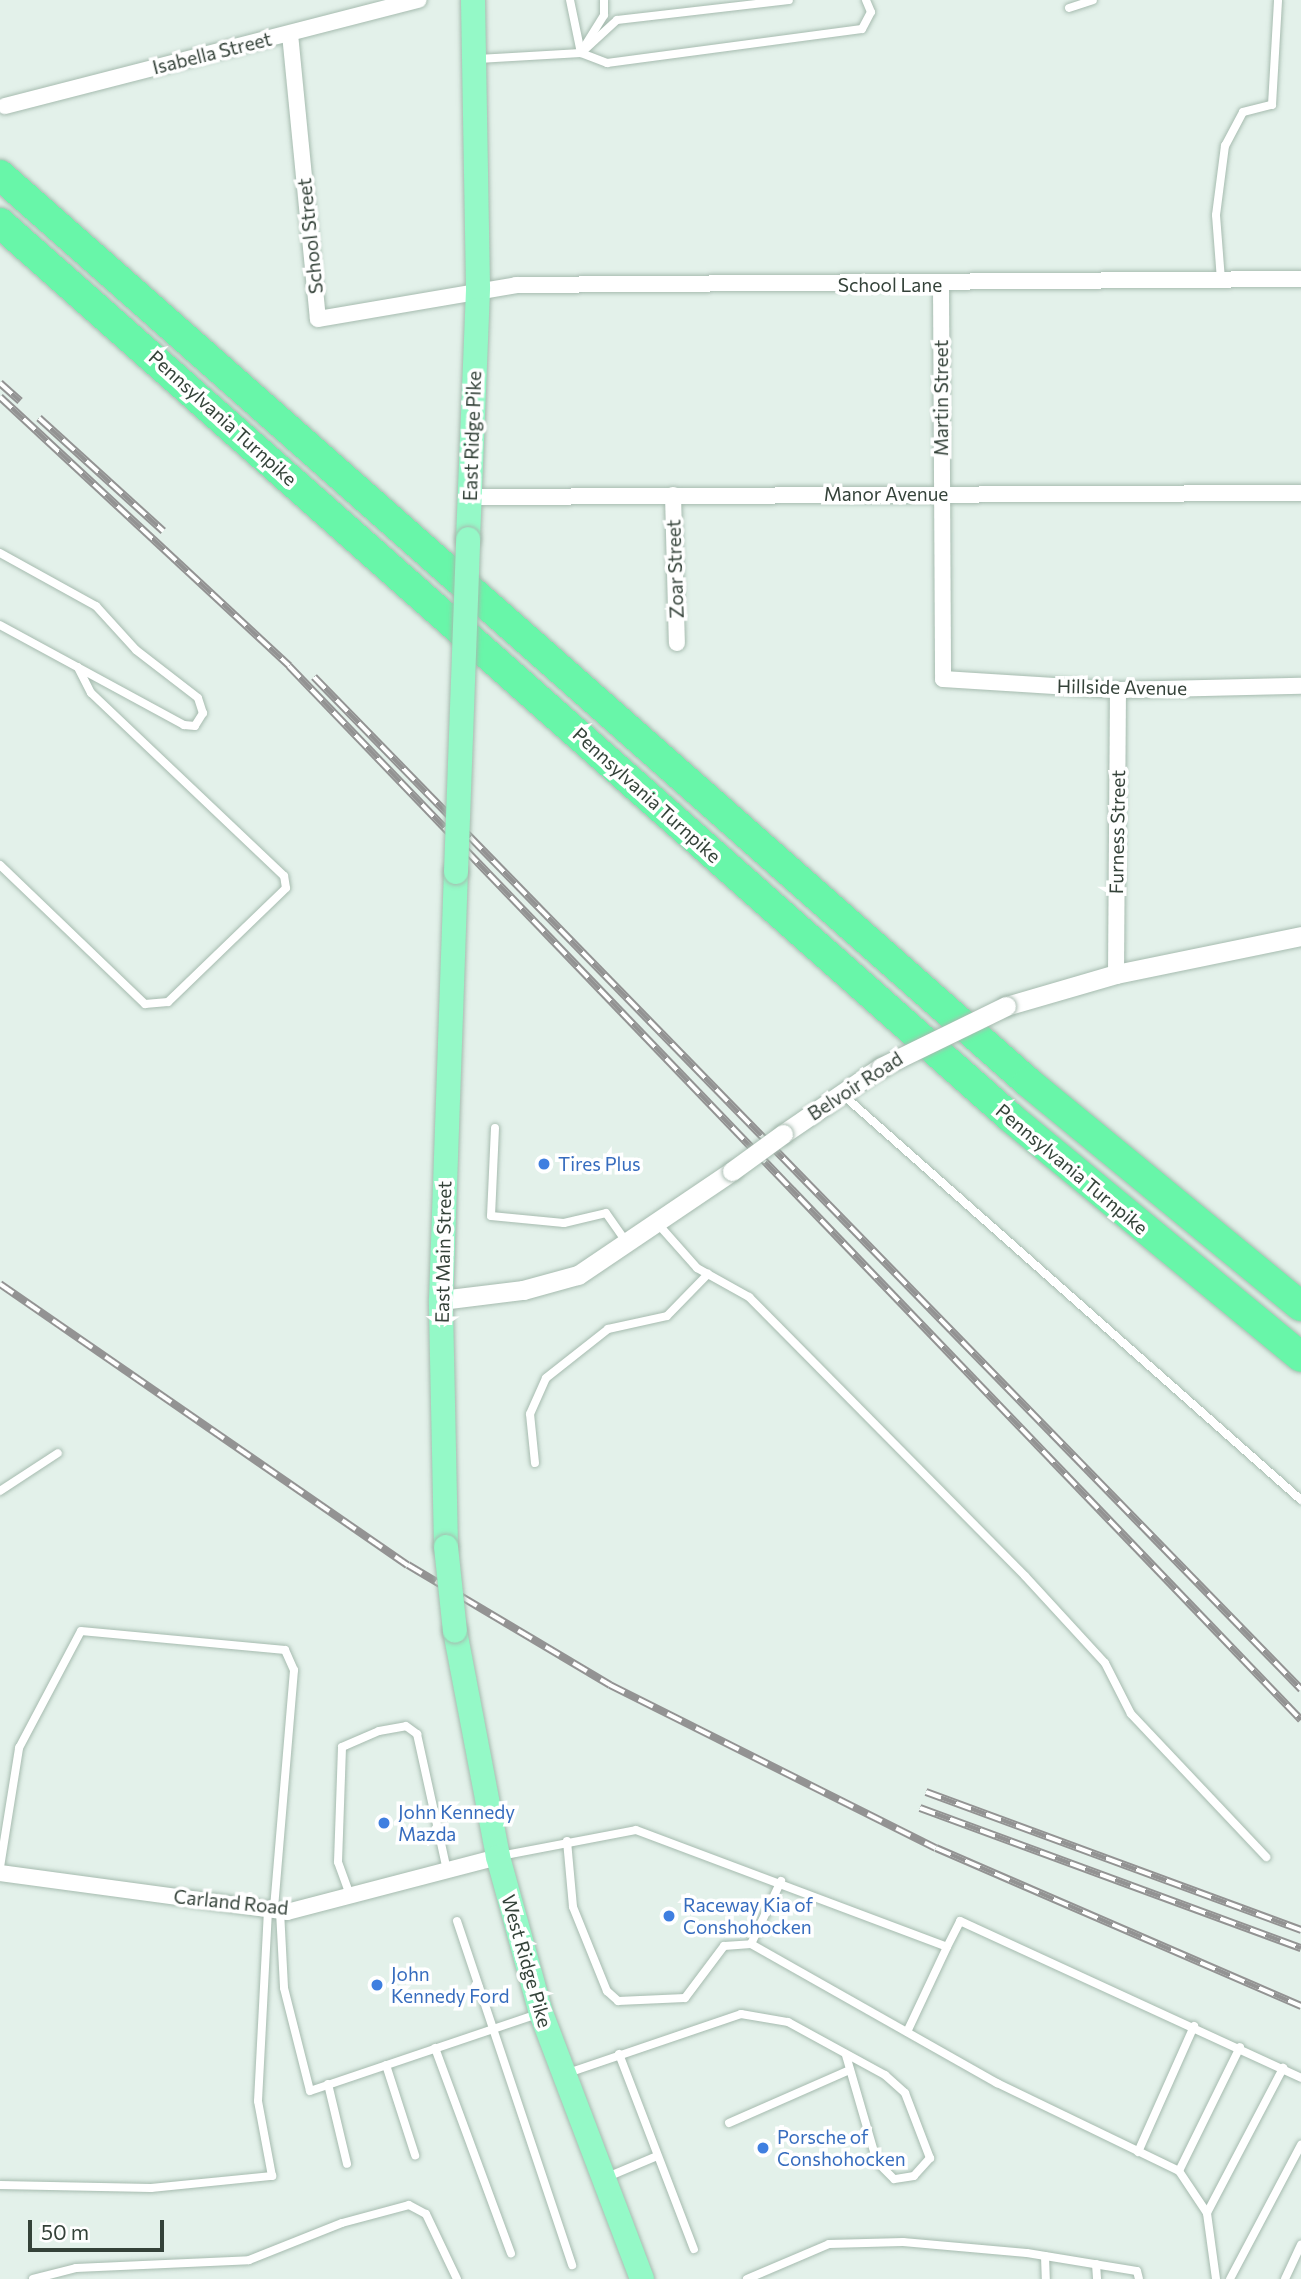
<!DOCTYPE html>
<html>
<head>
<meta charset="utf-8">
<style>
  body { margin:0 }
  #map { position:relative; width:1301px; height:2279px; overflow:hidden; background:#e3f1ea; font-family:Commissioner,sans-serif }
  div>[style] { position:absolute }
  .roads { filter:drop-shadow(0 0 2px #a6bbaf) drop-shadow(0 0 2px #a6bbaf) }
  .service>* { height:8px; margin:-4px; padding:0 4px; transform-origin:4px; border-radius:4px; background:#fff }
  .minor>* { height:16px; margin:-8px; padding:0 8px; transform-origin:8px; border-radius:8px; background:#fff }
  .tertiary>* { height:19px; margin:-9.5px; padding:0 9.5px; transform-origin:9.5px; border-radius:9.5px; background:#fff }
  .primary>* { height:24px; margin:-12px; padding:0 12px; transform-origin:12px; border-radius:12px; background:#94f9c7 }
  .motorway>* { height:30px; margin:-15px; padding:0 15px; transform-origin:15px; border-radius:15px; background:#68f6a9 }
  .rail>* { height:8px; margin-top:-4px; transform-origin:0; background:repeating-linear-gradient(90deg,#fff 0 16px,#939393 0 32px); box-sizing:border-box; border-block:2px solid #939393 }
  .bridges { filter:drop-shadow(0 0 2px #a6bbaf) drop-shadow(0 0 2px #a6bbaf) }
  .tertiary-bridge>* { height:19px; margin:-9.5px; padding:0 9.5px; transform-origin:9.5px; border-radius:9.5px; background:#fff }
  .primary-bridge>* { height:24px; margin:-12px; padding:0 12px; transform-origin:12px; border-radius:12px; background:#94f9c7 }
  .dots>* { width:19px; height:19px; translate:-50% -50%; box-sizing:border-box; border:4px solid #fff; border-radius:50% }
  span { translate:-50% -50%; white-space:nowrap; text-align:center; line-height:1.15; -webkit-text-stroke:7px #fff; paint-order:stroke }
  .street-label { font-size:19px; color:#344239 }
  .shop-label { font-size:19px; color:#366cbe }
  .left { translate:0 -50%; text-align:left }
  .scale { position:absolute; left:28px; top:2220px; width:136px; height:32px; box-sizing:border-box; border:4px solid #344239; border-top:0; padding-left:9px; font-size:21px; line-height:24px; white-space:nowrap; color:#344239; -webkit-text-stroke:5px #fff; paint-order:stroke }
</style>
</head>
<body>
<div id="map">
  <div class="roads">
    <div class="service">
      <div style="left:570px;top:0;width:54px;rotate:78.3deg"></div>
      <div style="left:1069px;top:8px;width:25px;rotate:-18deg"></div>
      <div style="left:586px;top:44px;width:34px;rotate:-58deg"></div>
      <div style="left:604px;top:15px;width:15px;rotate:-90deg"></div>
      <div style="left:581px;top:53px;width:49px;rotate:-42.5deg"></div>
      <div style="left:617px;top:20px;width:173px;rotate:-6.6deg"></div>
      <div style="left:478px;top:59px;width:103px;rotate:-3.3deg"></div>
      <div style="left:581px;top:53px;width:28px;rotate:21deg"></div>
      <div style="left:607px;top:63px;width:257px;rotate:-7.6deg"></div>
      <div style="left:862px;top:29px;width:19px;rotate:-62deg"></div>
      <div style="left:871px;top:12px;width:13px;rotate:-113deg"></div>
      <div style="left:1221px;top:280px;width:65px;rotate:-94.4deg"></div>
      <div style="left:1216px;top:215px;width:70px;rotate:-82.6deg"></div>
      <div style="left:1225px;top:146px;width:38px;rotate:-62deg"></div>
      <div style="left:1243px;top:112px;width:30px;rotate:-14deg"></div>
      <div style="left:1272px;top:105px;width:105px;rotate:-86.7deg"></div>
      <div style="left:0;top:553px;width:110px;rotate:28.9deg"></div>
      <div style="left:96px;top:606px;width:59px;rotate:47.7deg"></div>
      <div style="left:136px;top:650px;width:78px;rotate:37.7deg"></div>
      <div style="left:198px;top:698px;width:16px;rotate:72deg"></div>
      <div style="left:203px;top:713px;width:15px;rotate:122deg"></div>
      <div style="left:195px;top:726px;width:11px;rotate:-175deg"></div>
      <div style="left:184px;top:725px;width:209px;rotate:-151.5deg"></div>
      <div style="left:0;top:865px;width:201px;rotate:43.8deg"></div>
      <div style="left:145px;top:1004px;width:23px;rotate:-5deg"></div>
      <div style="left:168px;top:1002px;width:164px;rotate:-44deg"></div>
      <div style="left:286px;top:888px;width:12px;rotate:-99deg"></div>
      <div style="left:284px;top:876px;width:266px;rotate:-136.5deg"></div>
      <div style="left:91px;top:693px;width:29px;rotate:-117deg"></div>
      <div style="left:842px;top:1094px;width:613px;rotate:41.49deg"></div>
      <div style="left:495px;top:1128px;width:88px;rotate:92.6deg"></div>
      <div style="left:491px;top:1216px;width:73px;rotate:5.5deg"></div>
      <div style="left:564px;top:1223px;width:43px;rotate:-13.4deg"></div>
      <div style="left:606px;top:1213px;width:37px;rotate:55deg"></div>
      <div style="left:658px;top:1224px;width:59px;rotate:48.4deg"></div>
      <div style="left:697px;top:1268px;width:60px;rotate:29.1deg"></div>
      <div style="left:749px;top:1297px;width:392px;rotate:45.3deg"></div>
      <div style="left:1025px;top:1576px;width:118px;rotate:47.4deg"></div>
      <div style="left:1105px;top:1663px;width:57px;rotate:63deg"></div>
      <div style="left:1131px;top:1714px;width:197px;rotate:46.6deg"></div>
      <div style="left:535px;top:1463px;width:49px;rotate:-95.8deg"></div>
      <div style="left:530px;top:1414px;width:39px;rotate:-66deg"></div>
      <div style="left:546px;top:1378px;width:79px;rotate:-38.3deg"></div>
      <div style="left:608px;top:1329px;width:60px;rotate:-12.4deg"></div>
      <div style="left:667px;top:1316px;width:59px;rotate:-45.7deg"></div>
      <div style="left:0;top:1491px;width:69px;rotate:-33.2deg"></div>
      <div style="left:567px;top:1841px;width:66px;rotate:84.8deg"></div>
      <div style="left:573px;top:1907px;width:91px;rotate:68deg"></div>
      <div style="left:607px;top:1991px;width:15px;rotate:42deg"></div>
      <div style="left:618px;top:2001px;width:67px;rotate:-2.6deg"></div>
      <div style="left:685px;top:1998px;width:65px;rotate:-53.1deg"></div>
      <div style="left:724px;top:1946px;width:27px;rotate:-4deg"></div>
      <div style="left:751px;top:1944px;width:283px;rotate:29.5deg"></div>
      <div style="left:997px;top:2083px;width:202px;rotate:25.8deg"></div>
      <div style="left:500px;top:1856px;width:138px;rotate:-10.8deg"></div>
      <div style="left:636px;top:1830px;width:332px;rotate:20.6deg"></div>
      <div style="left:947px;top:1947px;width:29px;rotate:-63deg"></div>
      <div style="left:960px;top:1921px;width:375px;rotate:24.7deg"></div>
      <div style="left:0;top:1867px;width:121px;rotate:-80.9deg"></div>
      <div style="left:19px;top:1748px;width:132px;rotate:-62.1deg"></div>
      <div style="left:81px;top:1631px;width:205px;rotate:5.3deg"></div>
      <div style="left:285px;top:1650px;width:22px;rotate:66deg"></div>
      <div style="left:294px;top:1670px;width:241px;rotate:94.8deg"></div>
      <div style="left:350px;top:1895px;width:35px;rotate:-110deg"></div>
      <div style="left:338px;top:1862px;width:115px;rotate:-88deg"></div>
      <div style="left:342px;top:1747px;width:40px;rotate:-23.4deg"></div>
      <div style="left:379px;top:1731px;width:27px;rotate:-10deg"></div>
      <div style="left:406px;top:1726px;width:14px;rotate:36deg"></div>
      <div style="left:417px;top:1734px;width:140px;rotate:77.6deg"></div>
      <div style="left:280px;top:1911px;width:77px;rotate:87deg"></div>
      <div style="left:284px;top:1988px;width:106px;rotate:75.8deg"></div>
      <div style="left:310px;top:2091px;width:241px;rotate:-18.7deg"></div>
      <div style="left:457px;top:1921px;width:363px;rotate:71.5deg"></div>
      <div style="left:751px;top:1944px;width:70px;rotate:-64.5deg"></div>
      <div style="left:907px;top:2032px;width:94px;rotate:-64.8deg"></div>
      <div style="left:435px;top:2048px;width:219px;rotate:69.7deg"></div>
      <div style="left:619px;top:2054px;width:209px;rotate:69deg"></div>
      <div style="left:386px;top:2065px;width:95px;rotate:72.1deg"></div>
      <div style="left:568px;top:2073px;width:183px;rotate:-18.8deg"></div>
      <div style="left:741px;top:2014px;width:48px;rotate:9.7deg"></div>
      <div style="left:788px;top:2022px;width:111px;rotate:28.7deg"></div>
      <div style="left:885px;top:2075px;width:27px;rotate:42deg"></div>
      <div style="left:905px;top:2093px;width:70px;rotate:69deg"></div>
      <div style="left:930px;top:2158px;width:24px;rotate:132deg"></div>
      <div style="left:914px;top:2176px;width:20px;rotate:171deg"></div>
      <div style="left:894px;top:2179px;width:24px;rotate:-135deg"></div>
      <div style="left:877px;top:2162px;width:111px;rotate:-106.2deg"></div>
      <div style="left:328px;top:2084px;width:82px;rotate:76.6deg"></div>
      <div style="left:729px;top:2123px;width:132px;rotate:-23.7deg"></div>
      <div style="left:1138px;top:2152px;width:138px;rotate:-66deg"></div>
      <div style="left:605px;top:2178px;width:56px;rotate:-22.9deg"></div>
      <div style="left:0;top:2185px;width:151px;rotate:1.1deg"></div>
      <div style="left:151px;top:2188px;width:122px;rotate:-5.7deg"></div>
      <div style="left:272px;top:2176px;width:76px;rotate:-100.6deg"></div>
      <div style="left:258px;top:2101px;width:192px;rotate:-87deg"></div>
      <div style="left:1207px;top:2213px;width:50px;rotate:-123.7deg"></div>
      <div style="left:1179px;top:2171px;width:138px;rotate:-63.8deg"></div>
      <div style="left:1045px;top:2256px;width:23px;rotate:88deg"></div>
      <div style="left:1096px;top:2264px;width:15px;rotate:86deg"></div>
      <div style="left:33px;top:2279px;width:44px;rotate:-14.3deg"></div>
      <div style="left:76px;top:2268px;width:173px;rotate:-2.6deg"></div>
      <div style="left:249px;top:2260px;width:100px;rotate:-21.7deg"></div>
      <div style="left:342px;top:2223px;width:69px;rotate:-15deg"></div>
      <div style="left:409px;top:2205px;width:19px;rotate:28deg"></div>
      <div style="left:426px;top:2214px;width:72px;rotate:64.5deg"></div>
      <div style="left:747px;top:2279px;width:89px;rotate:-23.1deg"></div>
      <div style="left:829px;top:2244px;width:74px;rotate:-1.5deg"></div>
      <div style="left:903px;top:2242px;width:124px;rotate:5.1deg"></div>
      <div style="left:1027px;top:2253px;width:111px;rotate:9.3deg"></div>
      <div style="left:1137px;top:2271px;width:8px;rotate:76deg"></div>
      <div style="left:1216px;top:2279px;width:67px;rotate:-97.8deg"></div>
      <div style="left:1207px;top:2213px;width:164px;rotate:-62.3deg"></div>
      <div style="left:1230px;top:2279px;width:152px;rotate:-62.1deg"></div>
      <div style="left:1285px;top:2279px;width:38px;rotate:-65deg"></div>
    </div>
    <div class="minor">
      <div style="left:290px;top:34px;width:286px;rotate:84.4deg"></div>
      <div style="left:318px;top:319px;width:201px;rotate:-9.7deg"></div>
      <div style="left:516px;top:285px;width:785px;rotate:-0.44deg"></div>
      <div style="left:5px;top:106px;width:427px;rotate:-14.4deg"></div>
      <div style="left:941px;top:285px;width:394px;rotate:89.7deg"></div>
      <div style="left:943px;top:679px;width:175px;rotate:3.6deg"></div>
      <div style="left:1118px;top:690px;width:183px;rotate:-1.3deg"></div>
      <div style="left:673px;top:495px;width:148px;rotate:88.5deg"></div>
      <div style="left:470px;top:497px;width:831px;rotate:-0.28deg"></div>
      <div style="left:1116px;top:974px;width:284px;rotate:-89.6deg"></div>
      <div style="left:0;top:1873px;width:290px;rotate:7.7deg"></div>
      <div style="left:287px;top:1912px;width:218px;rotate:-14.6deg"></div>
    </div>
    <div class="tertiary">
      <div style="left:1006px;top:1006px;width:115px;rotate:-16.2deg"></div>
      <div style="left:1116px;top:974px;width:189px;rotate:-11.6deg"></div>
      <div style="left:783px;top:1134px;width:119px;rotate:-34.4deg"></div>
      <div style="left:441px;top:1300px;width:83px;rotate:-7deg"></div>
      <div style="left:523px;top:1290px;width:57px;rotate:-15.3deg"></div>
      <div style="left:578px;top:1275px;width:186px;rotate:-34deg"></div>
    </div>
    <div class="primary">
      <div style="left:468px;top:539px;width:252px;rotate:-87.7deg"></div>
      <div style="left:478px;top:287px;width:287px;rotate:-91deg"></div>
      <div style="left:446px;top:1547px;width:247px;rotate:-91.2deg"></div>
      <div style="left:441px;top:1300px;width:428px;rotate:-88deg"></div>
      <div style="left:455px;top:1631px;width:230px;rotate:79.2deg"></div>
      <div style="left:498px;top:1857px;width:162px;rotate:74.6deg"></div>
      <div style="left:541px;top:2013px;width:285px;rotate:69.2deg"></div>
    </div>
    <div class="motorway">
      <div style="left:0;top:175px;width:1371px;rotate:41.42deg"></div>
      <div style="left:1028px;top:1082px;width:353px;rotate:39.4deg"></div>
      <div style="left:0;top:223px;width:1349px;rotate:41.51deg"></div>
      <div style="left:1010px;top:1117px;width:377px;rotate:39.5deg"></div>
    </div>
  </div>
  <div class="rail">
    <div style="left:0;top:383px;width:27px;rotate:42deg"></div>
    <div style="left:0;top:397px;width:395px;rotate:42.9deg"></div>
    <div style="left:289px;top:666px;width:1461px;rotate:46.16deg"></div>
    <div style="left:39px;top:418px;width:168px;rotate:42.3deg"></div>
    <div style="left:314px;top:677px;width:1414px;rotate:45.72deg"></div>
    <div style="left:0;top:1284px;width:495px;rotate:34.6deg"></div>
    <div style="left:408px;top:1565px;width:235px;rotate:30.7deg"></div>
    <div style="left:610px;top:1685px;width:364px;rotate:26.6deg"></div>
    <div style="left:936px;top:1848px;width:398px;rotate:23.4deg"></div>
    <div style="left:926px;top:1792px;width:400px;rotate:20.2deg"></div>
    <div style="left:920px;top:1808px;width:406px;rotate:20.2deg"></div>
  </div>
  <div class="bridges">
    <div class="tertiary-bridge">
      <div style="left:881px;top:1067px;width:139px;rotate:-26deg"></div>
      <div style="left:732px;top:1171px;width:63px;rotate:-36deg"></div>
    </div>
    <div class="primary-bridge">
      <div style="left:456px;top:872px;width:333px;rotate:-87.9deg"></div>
      <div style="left:446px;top:1547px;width:84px;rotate:83.9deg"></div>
    </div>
  </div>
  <div class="dots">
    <div style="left:544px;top:1164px;background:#3f7fe0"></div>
    <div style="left:384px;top:1823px;background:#3f7fe0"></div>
    <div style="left:669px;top:1916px;background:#3f7fe0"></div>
    <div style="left:377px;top:1985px;background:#3f7fe0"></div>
    <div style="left:763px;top:2148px;background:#3f7fe0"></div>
  </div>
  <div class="street-label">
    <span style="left:212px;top:53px;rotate:-14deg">Isabella Street</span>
    <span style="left:310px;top:236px;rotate:-96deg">School Street</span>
    <span style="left:890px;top:285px">School Lane</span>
    <span style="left:941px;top:398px;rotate:-90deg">Martin Street</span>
    <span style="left:223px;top:418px;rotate:42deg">Pennsylvania Turnpike</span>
    <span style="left:472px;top:436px;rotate:-88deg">East Ridge Pike</span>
    <span style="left:886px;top:494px">Manor Avenue</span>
    <span style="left:675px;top:569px;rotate:-92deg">Zoar Street</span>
    <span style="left:1122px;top:687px;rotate:1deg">Hillside Avenue</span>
    <span style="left:647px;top:795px;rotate:42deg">Pennsylvania Turnpike</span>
    <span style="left:1117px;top:832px;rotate:-89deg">Furness Street</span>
    <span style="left:855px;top:1086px;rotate:-33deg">Belvoir Road</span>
    <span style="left:1072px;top:1169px;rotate:40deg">Pennsylvania Turnpike</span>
    <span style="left:443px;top:1252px;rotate:-89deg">East Main Street</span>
    <span style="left:231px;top:1902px;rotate:6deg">Carland Road</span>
    <span style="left:527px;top:1961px;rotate:74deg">West Ridge Pike</span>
  </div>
  <div class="shop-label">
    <span class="left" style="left:558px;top:1164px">Tires Plus</span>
    <span class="left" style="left:398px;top:1823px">John Kennedy<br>Mazda</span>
    <span class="left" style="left:683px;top:1916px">Raceway Kia of<br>Conshohocken</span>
    <span class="left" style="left:391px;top:1985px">John<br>Kennedy Ford</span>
    <span class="left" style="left:777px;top:2148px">Porsche of<br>Conshohocken</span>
  </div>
  <div class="scale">50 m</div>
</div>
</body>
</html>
